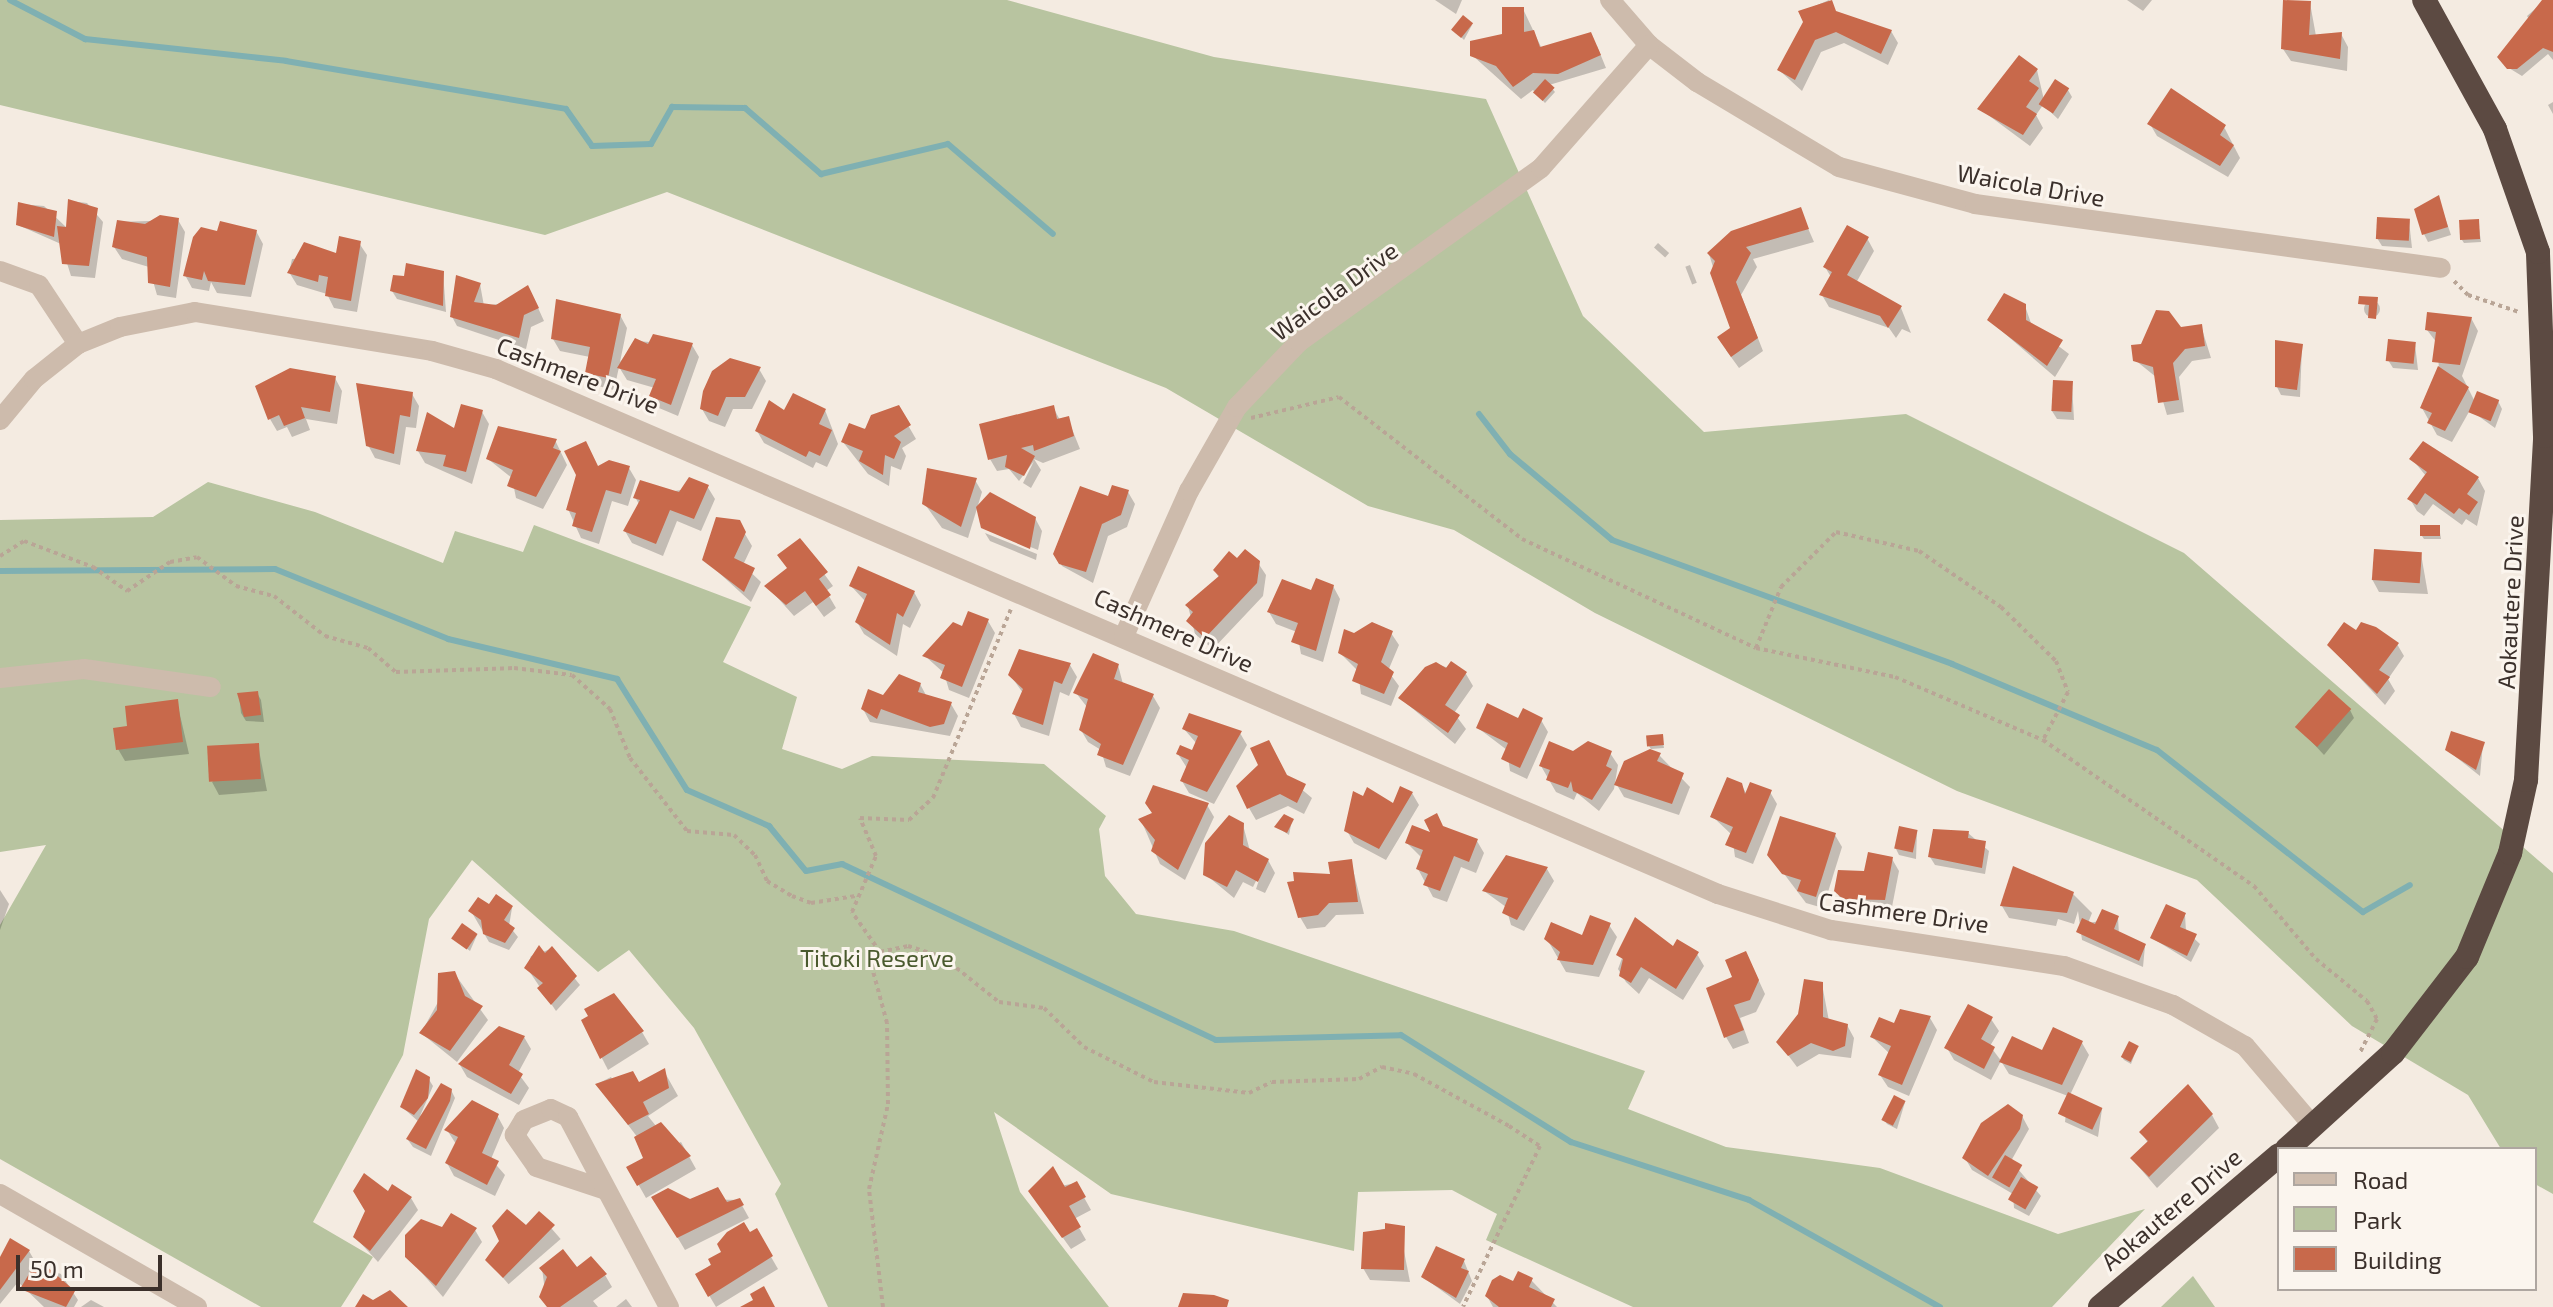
<!DOCTYPE html>
<html>
<head>
<meta charset="utf-8">
<style>
  body { margin:0 }
  #map { position:relative; width:2553px; height:1307px; overflow:hidden; background:#f4ebe1; font-family:"Exo 2",sans-serif }
  div>[style] { position:absolute }
  .green>* { inset:0; background:#b8c4a0 }
  .shadow>* { inset:0; background:#0003; transform-origin:0 0 }
  .round { border-radius:50% }
  .stream>* { height:6px; margin:-3px; padding:0 3px; transform-origin:3px; border-radius:3px; background:#7fb0b2 }
  .building>* { inset:0; background:#c8694b; transform-origin:0 0 }
  .path>* { height:4px; margin-top:-2px; transform-origin:0; background:repeating-linear-gradient(90deg,#b9a596 0 4px,transparent 0 8px) }
  .minor>* { height:20px; margin:-10px; padding:0 10px; transform-origin:10px; border-radius:10px; background:#cdbbac }
  .highway>* { height:24px; margin:-12px; padding:0 12px; transform-origin:12px; border-radius:12px; background:#5c4a42 }
  span { translate:-50% -50%; white-space:nowrap; text-align:center; line-height:1.15; -webkit-text-stroke:6px #fbf5ee; paint-order:stroke }
  .street-label { font-size:24px; color:#3b302b }
  .park-label { font-size:24px; color:#4a5a2e }
  .legend { position:absolute; left:2277px; top:1147px; width:260px; height:144px; box-sizing:border-box; background:#fbf5ee; border:2px solid #aea6a0; margin:0; padding:10px 14px; list-style:none; font-size:24px; color:#3b302b }
  .legend li { display:flex; align-items:center; gap:16px; height:40px }
  .legend b { width:40px; border:2px solid #aea6a0 }
  .scale { position:absolute; left:16px; top:1255px; width:146px; height:36px; box-sizing:border-box; border:4px solid #3b302b; border-top:0; padding-left:10px; font-size:24px; line-height:28px; white-space:nowrap; color:#3b302b; -webkit-text-stroke:6px #fbf5ee; paint-order:stroke }
</style>
</head>
<body>
<div id="map">
  <div class="green">
    <div style="clip-path:polygon(0 0,1007px 0,1214px 57px,1486px 99px,1583px 316px,1704px 432px,1906px 414px,2184px 553px,2553px 873px,2553px 1194px,2535px 1184px,2535px 1149px,2501px 1149px,2468px 1095px,2352px 1026px,2197px 880px,1957px 791px,1595px 613px,1454px 530px,1368px 506px,1166px 388px,667px 192px,545px 235px,0 105px)"></div>
    <div style="clip-path:polygon(208px 482px,315px 512px,443px 563px,455px 531px,523px 552px,534px 525px,751px 607px,723px 662px,797px 697px,782px 749px,842px 769px,872px 756px,1044px 764px,1106px 816px,1099px 829px,1105px 876px,1136px 914px,1234px 931px,1645px 1071px,1628px 1109px,1726px 1147px,1880px 1168px,2058px 1234px,2145px 1209px,2052px 1307px,1633px 1307px,1486px 1240px,1497px 1214px,1452px 1190px,1358px 1192px,1354px 1251px,1111px 1194px,994px 1112px,1020px 1192px,1109px 1307px,828px 1307px,775px 1194px,781px 1184px,694px 1028px,629px 950px,598px 972px,472px 860px,429px 919px,403px 1055px,313px 1222px,373px 1257px,341px 1307px,261px 1307px,0 1159px,0 925px,46px 845px,0 852px,0 520px,153px 517px)"></div>
    <div style="clip-path:polygon(2193px 1276px,2215px 1307px,2161px 1307px)"></div>
  </div>
  <div class="shadow">
    <div style="clip-path:polygon(1435px 0,1462px 0,1456px 14px)"></div>
    <div style="clip-path:polygon(1829px 0,1837px 14px,1891px 31px,1898px 43px,1888px 65px,1844px 43px,1821px 52px,1802px 91px,1779px 70px,1806px 22px,1801px 12px)"></div>
    <div style="clip-path:polygon(2127px 0,2152px 0,2143px 11px)"></div>
    <div style="clip-path:polygon(2545px 0,2553px 0,2553px 60px,2548px 54px,2522px 76px,2504px 65px,2531px 23px,2527px 16px)"></div>
    <div style="clip-path:polygon(2310px 3px,2316px 36px,2341px 34px,2348px 47px,2347px 71px,2291px 61px,2283px 49px)"></div>
    <div style="clip-path:polygon(1523px 9px,1542px 49px,1597px 46px,1606px 68px,1549px 85px,1555px 92px,1545px 103px,1533px 90px,1521px 99px,1472px 55px,1504px 35px)"></div>
    <div style="clip-path:polygon(1472px 25px,1464px 40px,1454px 30px)"></div>
    <div style="clip-path:polygon(2037px 70px,2044px 100px,2068px 90px,2072px 97px,2058px 119px,2043px 105px,2036px 115px,2043px 128px,2030px 146px,1980px 109px)"></div>
    <div style="clip-path:polygon(2553px 102px,2553px 114px,2548px 105px)"></div>
    <div style="clip-path:polygon(2150px 124px,2224px 127px,2240px 158px,2228px 177px,2157px 136px)"></div>
    <div style="clip-path:polygon(2438px 197px,2451px 235px,2428px 242px,2424px 234px)"></div>
    <div style="clip-path:polygon(70px 201px,87px 203px,103px 222px,95px 278px,71px 276px,61px 244px,18px 225px,20px 204px,44px 206px,68px 229px)"></div>
    <div style="clip-path:polygon(1800px 210px,1814px 242px,1753px 259px,1757px 267px,1741px 295px,1763px 351px,1739px 368px,1726px 350px,1732px 329px,1709px 254px)"></div>
    <div style="clip-path:polygon(178px 220px,185px 232px,176px 298px,157px 295px,149px 267px,122px 259px,114px 247px,119px 222px)"></div>
    <div style="clip-path:polygon(2409px 221px,2412px 248px,2382px 246px,2377px 238px)"></div>
    <div style="clip-path:polygon(2478px 221px,2481px 242px,2464px 243px,2462px 240px)"></div>
    <div style="clip-path:polygon(256px 231px,263px 244px,251px 297px,217px 293px,211px 282px,209px 291px,192px 288px,185px 275px)"></div>
    <div style="clip-path:polygon(1867px 238px,1874px 251px,1856px 283px,1901px 308px,1911px 333px,1902px 329px,1896px 338px,1889px 328px,1829px 307px,1822px 295px,1831px 277px,1825px 267px)"></div>
    <div style="clip-path:polygon(359px 243px,367px 255px,357px 312px,334px 308px,327px 294px,297px 285px,289px 272px,292px 259px,338px 255px)"></div>
    <div style="left:1658px;top:243px;width:15px;height:6px;rotate:42deg"></div>
    <div style="left:1690px;top:265px;width:19px;height:5px;rotate:69deg"></div>
    <div style="clip-path:polygon(443px 272px,446px 312px,397px 299px,392px 291px,406px 278px)"></div>
    <div style="clip-path:polygon(457px 278px,480px 284px,484px 306px,534px 299px,544px 321px,531px 327px,526px 349px,457px 326px,450px 313px)"></div>
    <div class="round" style="left:2364px;top:301px;width:16px;height:16px"></div>
    <div style="clip-path:polygon(2025px 306px,2032px 326px,2069px 354px,2055px 377px,1989px 320px)"></div>
    <div style="clip-path:polygon(620px 315px,627px 328px,620px 362px,636px 341px,692px 345px,699px 357px,678px 416px,659px 408px,655px 388px,627px 380px,619px 367px,614px 390px,594px 385px,590px 357px,560px 351px,553px 339px)"></div>
    <div style="clip-path:polygon(2471px 318px,2478px 331px,2462px 376px,2475px 402px,2498px 401px,2502px 409px,2495px 428px,2470px 410px,2452px 442px,2437px 435px,2422px 408px,2439px 369px,2437px 343px,2427px 330px)"></div>
    <div style="clip-path:polygon(2201px 326px,2211px 358px,2192px 361px,2179px 377px,2184px 412px,2167px 415px,2156px 377px,2135px 360px,2180px 329px)"></div>
    <div style="clip-path:polygon(2415px 344px,2418px 370px,2393px 368px,2388px 360px)"></div>
    <div style="clip-path:polygon(2302px 346px,2300px 397px,2281px 395px,2277px 387px)"></div>
    <div style="clip-path:polygon(759px 369px,766px 381px,752px 409px,733px 409px,725px 427px,709px 421px,702px 409px)"></div>
    <div style="clip-path:polygon(335px 378px,342px 391px,337px 424px,306px 419px,310px 430px,292px 437px,287px 427px,277px 431px,270px 419px)"></div>
    <div style="clip-path:polygon(2072px 383px,2074px 420px,2057px 419px,2052px 411px)"></div>
    <div style="clip-path:polygon(412px 394px,419px 406px,416px 428px,406px 427px,400px 465px,375px 458px,368px 445px)"></div>
    <div style="clip-path:polygon(1053px 407px,1060px 420px,1068px 419px,1080px 449px,1043px 463px,1034px 459px,1041px 470px,1031px 488px,1023px 483px,1034px 461px,1019px 481px,1009px 469px,997px 471px,990px 459px)"></div>
    <div style="clip-path:polygon(898px 408px,916px 439px,902px 448px,906px 456px,901px 470px,891px 466px,889px 486px,868px 474px,843px 442px)"></div>
    <div style="clip-path:polygon(825px 410px,838px 444px,827px 467px,816px 462px,813px 468px,764px 443px,757px 431px,785px 413px)"></div>
    <div style="clip-path:polygon(482px 412px,489px 424px,472px 484px,425px 463px,418px 451px)"></div>
    <div style="clip-path:polygon(555px 440px,567px 465px,543px 509px,516px 498px,512px 478px,488px 459px)"></div>
    <div style="clip-path:polygon(2412px 459px,2478px 478px,2485px 491px,2477px 526px,2466px 519px,2462px 525px,2433px 504px,2424px 516px,2417px 511px,2410px 499px,2426px 476px)"></div>
    <div style="clip-path:polygon(598px 468px,629px 468px,636px 480px,628px 506px,612px 501px,599px 544px,581px 538px,568px 509px)"></div>
    <div style="clip-path:polygon(975px 480px,982px 492px,968px 538px,942px 528px,924px 503px)"></div>
    <div style="clip-path:polygon(707px 486px,715px 499px,701px 531px,677px 521px,663px 556px,632px 543px,625px 531px,640px 506px,635px 497px)"></div>
    <div style="clip-path:polygon(1128px 492px,1135px 504px,1127px 527px,1108px 536px,1093px 583px,1062px 566px,1055px 554px,1110px 498px)"></div>
    <div style="clip-path:polygon(1035px 518px,1042px 531px,1038px 550px,983px 528px)"></div>
    <div style="clip-path:polygon(738px 522px,752px 546px,743px 565px,761px 582px,751px 602px,705px 560px)"></div>
    <div style="clip-path:polygon(2439px 527px,2441px 539px,2424px 539px,2422px 536px)"></div>
    <div style="clip-path:polygon(985px 533px,1037px 554px,1036px 560px,990px 541px)"></div>
    <div style="clip-path:polygon(800px 541px,833px 586px,826px 591px,836px 608px,824px 617px,813px 602px,794px 616px,767px 586px,789px 570px)"></div>
    <div style="clip-path:polygon(2421px 554px,2428px 594px,2379px 592px,2372px 579px)"></div>
    <div style="clip-path:polygon(1238px 561px,1258px 563px,1266px 575px,1263px 596px,1213px 649px,1195px 634px,1188px 606px,1219px 578px,1215px 571px)"></div>
    <div style="clip-path:polygon(851px 586px,914px 592px,921px 605px,910px 628px,903px 624px,897px 656px,864px 634px,857px 622px,866px 602px)"></div>
    <div style="clip-path:polygon(1333px 586px,1340px 599px,1323px 662px,1301px 654px,1297px 632px,1276px 624px,1269px 612px,1301px 592px)"></div>
    <div style="clip-path:polygon(988px 621px,995px 633px,969px 698px,949px 690px,944px 673px,925px 656px,963px 628px)"></div>
    <div style="clip-path:polygon(1391px 633px,1399px 645px,1388px 671px,1399px 686px,1391px 706px,1361px 694px,1358px 671px,1340px 653px,1355px 636px)"></div>
    <div style="clip-path:polygon(2397px 644px,2404px 656px,2388px 679px,2395px 691px,2385px 705px,2330px 646px)"></div>
    <div style="clip-path:polygon(1437px 664px,1466px 674px,1473px 686px,1454px 713px,1466px 729px,1455px 744px,1400px 698px)"></div>
    <div style="clip-path:polygon(1070px 665px,1077px 677px,1069px 696px,1060px 692px,1049px 736px,1021px 727px,1014px 714px,1023px 693px,1010px 675px)"></div>
    <div style="clip-path:polygon(1118px 665px,1123px 684px,1153px 696px,1160px 708px,1130px 776px,1106px 767px,1101px 750px,1088px 742px,1081px 730px,1087px 707px,1076px 693px)"></div>
    <div style="clip-path:polygon(920px 684px,927px 697px,951px 704px,958px 716px,950px 736px,870px 722px,863px 709px)"></div>
    <div style="clip-path:polygon(257px 693px,261px 700px,264px 722px,246px 721px,241px 713px,239px 695px)"></div>
    <div style="clip-path:polygon(177px 702px,189px 754px,125px 761px,118px 749px,129px 728px)"></div>
    <div style="clip-path:polygon(2350px 710px,2354px 718px,2324px 755px,2297px 726px)"></div>
    <div style="clip-path:polygon(1519px 720px,1541px 720px,1548px 732px,1527px 779px,1510px 771px,1507px 750px,1478px 728px)"></div>
    <div style="clip-path:polygon(1184px 729px,1240px 733px,1247px 745px,1214px 804px,1189px 793px,1182px 781px,1187px 768px,1178px 754px,1193px 753px,1197px 744px)"></div>
    <div style="clip-path:polygon(1662px 736px,1664px 748px,1651px 749px,1649px 746px)"></div>
    <div style="clip-path:polygon(2483px 743px,2480px 776px,2447px 750px)"></div>
    <div style="clip-path:polygon(258px 745px,267px 791px,219px 795px,212px 782px)"></div>
    <div style="clip-path:polygon(1610px 753px,1618px 765px,1614px 789px,1599px 811px,1577px 793px,1574px 800px,1556px 792px,1541px 766px)"></div>
    <div style="clip-path:polygon(1659px 755px,1690px 787px,1679px 815px,1624px 797px,1617px 785px)"></div>
    <div style="clip-path:polygon(1287px 777px,1312px 798px,1304px 814px,1288px 806px,1256px 820px,1249px 808px)"></div>
    <div style="clip-path:polygon(1741px 784px,1747px 795px,1770px 792px,1777px 804px,1753px 864px,1735px 857px,1732px 835px,1713px 817px)"></div>
    <div style="clip-path:polygon(1354px 793px,1393px 806px,1412px 793px,1419px 805px,1386px 860px,1354px 843px,1347px 831px)"></div>
    <div style="clip-path:polygon(1207px 805px,1214px 817px,1185px 880px,1160px 864px,1141px 820px)"></div>
    <div style="clip-path:polygon(1292px 820px,1289px 835px,1277px 827px)"></div>
    <div style="clip-path:polygon(1243px 825px,1250px 851px,1268px 860px,1275px 873px,1265px 893px,1256px 889px,1264px 865px,1253px 887px,1243px 882px,1234px 898px,1205px 874px)"></div>
    <div style="clip-path:polygon(1444px 829px,1477px 841px,1484px 853px,1476px 873px,1461px 867px,1447px 902px,1433px 897px,1418px 869px,1422px 858px,1407px 843px)"></div>
    <div style="clip-path:polygon(1917px 832px,1916px 859px,1899px 855px,1895px 847px)"></div>
    <div style="clip-path:polygon(1968px 833px,1989px 851px,1985px 874px,1935px 865px,1930px 857px)"></div>
    <div style="clip-path:polygon(1835px 835px,1842px 847px,1823px 908px,1806px 903px,1770px 855px)"></div>
    <div style="clip-path:polygon(1892px 859px,1899px 871px,1891px 912px,1844px 904px,1836px 891px)"></div>
    <div style="clip-path:polygon(1351px 861px,1364px 914px,1336px 915px,1325px 927px,1307px 929px,1300px 917px)"></div>
    <div style="clip-path:polygon(1547px 869px,1554px 881px,1524px 931px,1511px 925px,1506px 907px,1484px 891px)"></div>
    <div style="clip-path:polygon(0 890px,9px 904px,0 930px)"></div>
    <div style="clip-path:polygon(2073px 894px,2092px 913px,2088px 923px,2118px 918px,2119px 934px,2145px 946px,2143px 967px,2082px 940px,2078px 911px,2074px 924px,2058px 919px,2056px 926px,2009px 918px,2002px 906px)"></div>
    <div style="clip-path:polygon(512px 908px,509px 926px,518px 937px,509px 950px,489px 942px,471px 911px)"></div>
    <div style="clip-path:polygon(2185px 915px,2186px 931px,2200px 944px,2191px 962px,2152px 938px)"></div>
    <div style="clip-path:polygon(1636px 920px,1674px 949px,1697px 954px,1704px 966px,1683px 1000px,1649px 978px,1639px 994px,1626px 982px,1618px 969px)"></div>
    <div style="clip-path:polygon(1609px 925px,1617px 937px,1599px 977px,1566px 972px,1547px 939px,1583px 937px)"></div>
    <div style="clip-path:polygon(477px 935px,470px 951px,454px 939px)"></div>
    <div style="clip-path:polygon(551px 949px,580px 985px,556px 1011px,527px 968px,531px 956px)"></div>
    <div style="clip-path:polygon(1746px 953px,1765px 994px,1756px 1012px,1740px 1018px,1749px 1043px,1733px 1049px,1726px 1037px)"></div>
    <div style="clip-path:polygon(454px 973px,488px 1020px,457px 1062px,421px 1033px)"></div>
    <div style="clip-path:polygon(1822px 984px,1829px 1021px,1847px 1025px,1854px 1038px,1851px 1058px,1819px 1054px,1797px 1067px,1779px 1043px)"></div>
    <div style="clip-path:polygon(1930px 1018px,1937px 1030px,1909px 1096px,1888px 1087px,1880px 1075px,1890px 1054px,1872px 1037px)"></div>
    <div style="clip-path:polygon(1991px 1019px,1999px 1031px,1990px 1046px,2002px 1062px,2082px 1043px,2089px 1055px,2070px 1095px,2102px 1109px,2098px 1137px,2065px 1122px,2068px 1096px,2009px 1074px,2001px 1061px,1991px 1080px,1954px 1060px,1947px 1048px)"></div>
    <div style="clip-path:polygon(583px 1021px,642px 1032px,649px 1044px,608px 1070px)"></div>
    <div style="clip-path:polygon(524px 1037px,531px 1049px,518px 1073px,529px 1088px,519px 1105px,467px 1077px,460px 1065px)"></div>
    <div style="clip-path:polygon(2137px 1048px,2131px 1064px,2124px 1060px,2122px 1057px)"></div>
    <div style="clip-path:polygon(664px 1071px,678px 1096px,648px 1116px,672px 1146px,681px 1142px,696px 1169px,646px 1198px,629px 1168px,645px 1158px,638px 1138px,597px 1084px,611px 1077px,615px 1084px,639px 1085px)"></div>
    <div style="clip-path:polygon(428px 1078px,433px 1086px,420px 1116px,451px 1090px,455px 1098px,431px 1156px,413px 1147px,408px 1140px,419px 1122px,402px 1107px)"></div>
    <div style="clip-path:polygon(1905px 1102px,1897px 1129px,1887px 1124px,1885px 1121px)"></div>
    <div style="clip-path:polygon(497px 1115px,504px 1128px,491px 1159px,505px 1175px,495px 1196px,454px 1176px,447px 1163px,456px 1144px,447px 1130px)"></div>
    <div style="clip-path:polygon(2212px 1115px,2219px 1128px,2157px 1188px,2132px 1159px,2148px 1143px,2141px 1132px)"></div>
    <div style="clip-path:polygon(2022px 1116px,2029px 1129px,2011px 1161px,2041px 1196px,2029px 1216px,2014px 1208px,2013px 1194px,1972px 1170px,1965px 1158px)"></div>
    <div style="clip-path:polygon(1076px 1183px,1091px 1210px,1074px 1219px,1086px 1240px,1071px 1249px,1030px 1192px)"></div>
    <div style="clip-path:polygon(388px 1194px,411px 1198px,418px 1210px,378px 1262px,355px 1237px)"></div>
    <div style="clip-path:polygon(654px 1198px,739px 1200px,749px 1218px,685px 1250px)"></div>
    <div style="left:539px;top:1214px;width:33px;height:69px;rotate:49deg"></div>
    <div style="clip-path:polygon(1399px 1225px,1410px 1282px,1370px 1280px,1363px 1268px,1365px 1234px)"></div>
    <div style="clip-path:polygon(442px 1230px,475px 1230px,482px 1242px,443px 1297px,407px 1256px)"></div>
    <div style="clip-path:polygon(756px 1231px,778px 1269px,716px 1307px,697px 1275px)"></div>
    <div style="clip-path:polygon(29px 1251px,37px 1265px,61px 1274px,78px 1300px,74px 1307px,44px 1307px,18px 1282px,0 1304px,0 1258px)"></div>
    <div style="clip-path:polygon(1464px 1261px,1472px 1281px,1460px 1304px,1423px 1277px)"></div>
    <div style="clip-path:polygon(542px 1268px,605px 1275px,612px 1287px,593px 1301px,598px 1307px,547px 1307px)"></div>
    <div style="clip-path:polygon(1531px 1280px,1557px 1307px,1493px 1307px,1487px 1296px)"></div>
    <div style="clip-path:polygon(626px 1299px,632px 1307px,616px 1307px)"></div>
    <div style="clip-path:polygon(91px 1300px,104px 1307px,81px 1307px)"></div>
  </div>
  <div class="stream">
    <div style="left:10px;top:0;width:85px;rotate:27.5deg"></div>
    <div style="left:85px;top:39px;width:202px;rotate:6.2deg"></div>
    <div style="left:286px;top:61px;width:284px;rotate:9.7deg"></div>
    <div style="left:566px;top:109px;width:45px;rotate:54.9deg"></div>
    <div style="left:592px;top:146px;width:59px;rotate:-1.9deg"></div>
    <div style="left:651px;top:144px;width:43px;rotate:-60.4deg"></div>
    <div style="left:672px;top:107px;width:73px;rotate:0.8deg"></div>
    <div style="left:745px;top:108px;width:101px;rotate:41deg"></div>
    <div style="left:821px;top:174px;width:130px;rotate:-13.3deg"></div>
    <div style="left:948px;top:144px;width:138px;rotate:40.6deg"></div>
    <div style="left:1479px;top:414px;width:51px;rotate:52.2deg"></div>
    <div style="left:1510px;top:454px;width:133px;rotate:40.1deg"></div>
    <div style="left:1612px;top:540px;width:362px;rotate:20deg"></div>
    <div style="left:1952px;top:664px;width:222px;rotate:22.8deg"></div>
    <div style="left:2157px;top:750px;width:262px;rotate:38.2deg"></div>
    <div style="left:2363px;top:912px;width:54px;rotate:-29.9deg"></div>
    <div style="left:0;top:571px;width:275px;rotate:-0.4deg"></div>
    <div style="left:275px;top:569px;width:187px;rotate:22deg"></div>
    <div style="left:448px;top:639px;width:174px;rotate:13.3deg"></div>
    <div style="left:617px;top:679px;width:131px;rotate:57.8deg"></div>
    <div style="left:687px;top:790px;width:90px;rotate:23.7deg"></div>
    <div style="left:769px;top:826px;width:58px;rotate:50.6deg"></div>
    <div style="left:806px;top:871px;width:37px;rotate:-11deg"></div>
    <div style="left:842px;top:864px;width:413px;rotate:25.2deg"></div>
    <div style="left:1216px;top:1040px;width:185px;rotate:-1.5deg"></div>
    <div style="left:1401px;top:1035px;width:201px;rotate:32.2deg"></div>
    <div style="left:1571px;top:1142px;width:187px;rotate:18deg"></div>
    <div style="left:1749px;top:1200px;width:219px;rotate:29.3deg"></div>
  </div>
  <div class="building">
    <div style="clip-path:polygon(1832px 0,1836px 11px,1892px 30px,1881px 54px,1836px 32px,1815px 40px,1795px 80px,1777px 70px,1803px 22px,1798px 11px)"></div>
    <div style="clip-path:polygon(2283px 0,2311px 1px,2309px 35px,2342px 32px,2340px 59px,2281px 49px)"></div>
    <div style="clip-path:polygon(2542px 0,2553px 0,2553px 52px,2543px 48px,2517px 69px,2507px 69px,2497px 57px)"></div>
    <div style="clip-path:polygon(1502px 7px,1524px 7px,1524px 32px,1534px 30px,1540px 47px,1591px 32px,1601px 55px,1558px 74px,1533px 73px,1513px 87px,1496px 66px,1470px 56px,1470px 41px,1502px 34px)"></div>
    <div style="left:1463px;top:15px;width:13px;height:19px;rotate:39deg"></div>
    <div style="clip-path:polygon(2019px 55px,2038px 69px,2029px 81px,2039px 88px,2026px 107px,2037px 114px,2023px 135px,1977px 109px)"></div>
    <div style="left:1545px;top:79px;width:13px;height:18px;rotate:42deg"></div>
    <div style="left:2055px;top:79px;width:17px;height:30px;rotate:33deg"></div>
    <div style="clip-path:polygon(2171px 88px,2226px 125px,2220px 135px,2234px 145px,2220px 166px,2147px 124px)"></div>
    <div style="clip-path:polygon(2439px 195px,2448px 227px,2422px 235px,2414px 209px)"></div>
    <div style="clip-path:polygon(68px 199px,98px 208px,89px 266px,62px 264px,57px 226px,66px 227px)"></div>
    <div style="clip-path:polygon(18px 202px,57px 211px,54px 237px,16px 225px)"></div>
    <div style="clip-path:polygon(1801px 207px,1809px 229px,1746px 247px,1751px 253px,1736px 282px,1758px 338px,1731px 357px,1717px 337px,1730px 328px,1710px 273px,1715px 261px,1707px 253px,1731px 231px)"></div>
    <div style="clip-path:polygon(160px 215px,179px 218px,170px 287px,148px 283px,147px 257px,112px 247px,117px 220px,145px 224px)"></div>
    <div style="left:2377px;top:217px;width:33px;height:22px;rotate:3deg"></div>
    <div style="left:2479px;top:219px;width:20px;height:20px;rotate:87deg"></div>
    <div style="clip-path:polygon(220px 221px,257px 230px,245px 285px,208px 281px,204px 271px,202px 280px,183px 276px,193px 237px,201px 227px,217px 231px)"></div>
    <div style="clip-path:polygon(1847px 225px,1869px 237px,1847px 275px,1902px 306px,1888px 328px,1880px 316px,1819px 295px,1832px 272px,1823px 267px)"></div>
    <div style="clip-path:polygon(339px 236px,361px 241px,351px 301px,325px 296px,328px 277px,319px 275px,318px 282px,287px 273px,304px 242px,336px 253px)"></div>
    <div style="clip-path:polygon(406px 263px,444px 271px,443px 306px,390px 291px,393px 275px,404px 276px)"></div>
    <div style="clip-path:polygon(456px 275px,481px 283px,474px 302px,496px 305px,528px 285px,539px 308px,524px 315px,519px 338px,450px 317px)"></div>
    <div style="clip-path:polygon(2004px 293px,2026px 304px,2026px 320px,2063px 340px,2047px 366px,1987px 320px)"></div>
    <div style="clip-path:polygon(2359px 296px,2378px 297px,2376px 319px,2368px 318px,2369px 305px,2358px 304px)"></div>
    <div style="clip-path:polygon(556px 299px,621px 314px,608px 378px,585px 373px,590px 347px,551px 339px)"></div>
    <div style="clip-path:polygon(2156px 310px,2169px 311px,2181px 327px,2202px 324px,2205px 346px,2185px 349px,2173px 363px,2179px 400px,2158px 403px,2153px 367px,2133px 361px,2131px 345px,2141px 344px)"></div>
    <div style="clip-path:polygon(2427px 312px,2472px 317px,2460px 365px,2432px 362px,2436px 332px,2425px 330px)"></div>
    <div style="clip-path:polygon(653px 334px,693px 343px,671px 405px,649px 396px,656px 379px,617px 368px,635px 338px,648px 344px)"></div>
    <div style="left:2388px;top:339px;width:28px;height:22px;rotate:6deg"></div>
    <div style="clip-path:polygon(2275px 340px,2303px 344px,2297px 390px,2275px 387px)"></div>
    <div style="clip-path:polygon(730px 358px,761px 367px,745px 397px,726px 397px,718px 416px,700px 409px,703px 391px,712px 371px)"></div>
    <div style="clip-path:polygon(2438px 366px,2469px 387px,2445px 431px,2427px 423px,2432px 413px,2420px 408px)"></div>
    <div style="clip-path:polygon(290px 368px,336px 376px,330px 412px,301px 407px,305px 418px,284px 426px,279px 415px,268px 420px,255px 386px)"></div>
    <div style="left:2053px;top:380px;width:20px;height:31px;rotate:3deg"></div>
    <div style="clip-path:polygon(356px 383px,413px 392px,410px 417px,400px 415px,394px 454px,366px 446px)"></div>
    <div style="left:2477px;top:391px;width:24px;height:23px;rotate:22deg"></div>
    <div style="clip-path:polygon(793px 393px,826px 409px,819px 424px,832px 430px,820px 456px,809px 451px,806px 457px,755px 431px,769px 400px,784px 410px)"></div>
    <div style="clip-path:polygon(461px 404px,483px 410px,466px 472px,443px 466px,446px 455px,416px 451px,427px 412px,454px 428px)"></div>
    <div style="clip-path:polygon(899px 405px,911px 425px,894px 436px,901px 442px,894px 459px,885px 455px,883px 475px,859px 461px,863px 451px,841px 442px,849px 423px,865px 429px,871px 415px)"></div>
    <div style="clip-path:polygon(1054px 405px,1057px 419px,1069px 416px,1074px 436px,1034px 451px,1033px 445px,1021px 448px,1035px 456px,1024px 476px,1005px 467px,1007px 455px,988px 460px,979px 424px)"></div>
    <div style="clip-path:polygon(498px 426px,557px 439px,553px 448px,561px 451px,536px 497px,507px 486px,513px 470px,486px 459px)"></div>
    <div style="clip-path:polygon(586px 441px,598px 466px,609px 460px,630px 466px,621px 494px,606px 490px,592px 532px,572px 526px,576px 513px,566px 510px,576px 475px,564px 451px)"></div>
    <div style="clip-path:polygon(2423px 441px,2479px 477px,2467px 494px,2478px 502px,2469px 515px,2459px 508px,2454px 514px,2425px 493px,2417px 505px,2407px 499px,2427px 472px,2409px 459px)"></div>
    <div style="clip-path:polygon(927px 468px,977px 478px,961px 527px,922px 504px)"></div>
    <div style="clip-path:polygon(689px 477px,709px 485px,694px 519px,670px 510px,656px 544px,623px 531px,640px 500px,633px 498px,640px 480px,679px 492px)"></div>
    <div style="clip-path:polygon(1112px 485px,1129px 490px,1121px 515px,1102px 524px,1086px 572px,1059px 564px,1053px 554px,1080px 486px,1108px 496px)"></div>
    <div style="clip-path:polygon(990px 492px,1036px 517px,1030px 549px,981px 528px,976px 507px)"></div>
    <div style="clip-path:polygon(716px 517px,740px 520px,746px 532px,734px 558px,755px 568px,744px 592px,702px 560px)"></div>
    <div style="left:2440px;top:525px;width:11px;height:20px;rotate:90deg"></div>
    <div style="clip-path:polygon(800px 538px,828px 572px,819px 579px,831px 595px,816px 606px,805px 591px,786px 605px,764px 586px,787px 568px,777px 555px)"></div>
    <div style="clip-path:polygon(1245px 549px,1260px 561px,1257px 583px,1205px 638px,1186px 621px,1193px 612px,1185px 605px,1219px 576px,1213px 570px,1229px 551px,1237px 558px)"></div>
    <div style="left:2374px;top:549px;width:48px;height:31px;rotate:4deg"></div>
    <div style="clip-path:polygon(858px 566px,915px 591px,903px 617px,897px 613px,890px 645px,855px 622px,867px 594px,849px 586px)"></div>
    <div style="clip-path:polygon(1316px 578px,1334px 585px,1316px 651px,1291px 642px,1298px 623px,1267px 612px,1282px 579px,1311px 590px)"></div>
    <div style="clip-path:polygon(968px 611px,989px 619px,962px 687px,940px 678px,945px 665px,922px 656px,953px 622px,962px 626px)"></div>
    <div style="clip-path:polygon(1372px 622px,1393px 631px,1381px 662px,1394px 672px,1384px 694px,1352px 681px,1358px 664px,1338px 653px,1344px 629px,1354px 633px)"></div>
    <div style="clip-path:polygon(2344px 622px,2356px 630px,2361px 622px,2376px 627px,2399px 643px,2379px 670px,2390px 677px,2377px 694px,2327px 645px)"></div>
    <div style="clip-path:polygon(1019px 649px,1071px 663px,1062px 684px,1054px 681px,1043px 725px,1012px 714px,1023px 689px,1008px 675px)"></div>
    <div style="clip-path:polygon(1093px 653px,1119px 664px,1114px 679px,1154px 694px,1123px 765px,1097px 755px,1101px 744px,1079px 730px,1088px 699px,1073px 693px)"></div>
    <div style="clip-path:polygon(1451px 661px,1467px 672px,1445px 705px,1460px 715px,1448px 733px,1398px 698px,1425px 667px,1436px 662px,1446px 668px)"></div>
    <div style="clip-path:polygon(899px 674px,921px 683px,918px 692px,952px 702px,944px 724px,930px 727px,881px 709px,877px 719px,861px 709px,868px 689px,883px 695px)"></div>
    <div style="left:2329px;top:689px;width:30px;height:51px;rotate:42deg"></div>
    <div style="clip-path:polygon(258px 691px,261px 715px,244px 717px,237px 693px)"></div>
    <div style="clip-path:polygon(178px 699px,183px 742px,116px 750px,113px 728px,127px 726px,125px 706px)"></div>
    <div style="clip-path:polygon(1487px 703px,1518px 718px,1523px 708px,1543px 718px,1520px 768px,1501px 759px,1508px 743px,1476px 728px)"></div>
    <div style="clip-path:polygon(1189px 713px,1242px 731px,1207px 792px,1180px 781px,1189px 760px,1176px 754px,1180px 745px,1192px 750px,1198px 736px,1182px 729px)"></div>
    <div style="clip-path:polygon(2451px 731px,2485px 742px,2476px 770px,2445px 750px)"></div>
    <div style="left:1663px;top:734px;width:11px;height:17px;rotate:85deg"></div>
    <div style="clip-path:polygon(1269px 740px,1287px 775px,1306px 784px,1297px 803px,1280px 794px,1247px 809px,1236px 786px,1258px 765px,1250px 748px)"></div>
    <div style="clip-path:polygon(1549px 741px,1573px 751px,1588px 741px,1612px 751px,1606px 766px,1612px 769px,1592px 800px,1573px 791px,1571px 781px,1568px 788px,1546px 780px,1550px 770px,1539px 766px)"></div>
    <div style="left:259px;top:743px;width:36px;height:52px;rotate:87deg"></div>
    <div style="clip-path:polygon(1650px 749px,1661px 753px,1657px 761px,1684px 773px,1672px 804px,1614px 785px,1624px 761px)"></div>
    <div style="clip-path:polygon(1727px 777px,1742px 783px,1745px 794px,1750px 782px,1772px 790px,1746px 853px,1725px 845px,1733px 827px,1710px 817px)"></div>
    <div style="clip-path:polygon(1153px 785px,1209px 803px,1178px 870px,1151px 851px,1155px 840px,1138px 819px,1152px 813px,1145px 803px)"></div>
    <div style="clip-path:polygon(1400px 786px,1413px 792px,1379px 849px,1344px 831px,1353px 791px,1363px 796px,1367px 787px,1393px 803px)"></div>
    <div style="clip-path:polygon(1437px 813px,1443px 826px,1478px 839px,1469px 862px,1454px 856px,1440px 891px,1423px 885px,1428px 874px,1416px 869px,1423px 850px,1405px 843px,1412px 825px,1430px 832px,1424px 820px)"></div>
    <div style="clip-path:polygon(1284px 814px,1294px 819px,1287px 833px,1274px 827px)"></div>
    <div style="clip-path:polygon(1229px 815px,1244px 823px,1243px 845px,1269px 859px,1258px 882px,1236px 870px,1227px 887px,1203px 875px,1205px 843px)"></div>
    <div style="clip-path:polygon(1780px 816px,1836px 833px,1816px 897px,1797px 891px,1801px 880px,1782px 874px,1767px 855px)"></div>
    <div style="left:1899px;top:826px;width:19px;height:23px;rotate:12deg"></div>
    <div style="clip-path:polygon(1933px 829px,1969px 831px,1968px 838px,1986px 841px,1982px 868px,1928px 857px)"></div>
    <div style="clip-path:polygon(1868px 852px,1893px 857px,1885px 900px,1843px 899px,1834px 891px,1838px 870px,1864px 871px)"></div>
    <div style="clip-path:polygon(1506px 855px,1548px 867px,1517px 920px,1502px 913px,1508px 898px,1482px 891px)"></div>
    <div style="clip-path:polygon(1352px 859px,1358px 902px,1329px 903px,1318px 915px,1298px 918px,1287px 882px,1294px 881px,1293px 872px,1330px 874px,1328px 862px)"></div>
    <div style="clip-path:polygon(2013px 866px,2074px 892px,2067px 913px,2000px 906px)"></div>
    <div style="clip-path:polygon(496px 894px,513px 906px,504px 920px,515px 928px,505px 943px,483px 934px,481px 920px,468px 911px,478px 897px,489px 904px)"></div>
    <div style="clip-path:polygon(2166px 904px,2186px 913px,2180px 927px,2197px 934px,2187px 956px,2150px 938px)"></div>
    <div style="clip-path:polygon(2102px 909px,2119px 916px,2114px 929px,2146px 944px,2139px 961px,2076px 932px,2082px 918px,2095px 924px)"></div>
    <div style="clip-path:polygon(1590px 915px,1611px 923px,1593px 965px,1557px 960px,1560px 952px,1544px 939px,1551px 922px,1582px 935px)"></div>
    <div style="clip-path:polygon(1635px 917px,1673px 946px,1677px 939px,1699px 952px,1676px 989px,1641px 967px,1631px 983px,1619px 976px,1623px 959px,1616px 955px)"></div>
    <div style="left:462px;top:923px;width:19px;height:19px;rotate:35deg"></div>
    <div style="clip-path:polygon(539px 945px,545px 953px,552px 946px,577px 976px,551px 1005px,537px 988px,543px 983px,524px 968px)"></div>
    <div style="clip-path:polygon(1746px 951px,1759px 980px,1750px 1000px,1734px 1005px,1744px 1030px,1724px 1038px,1706px 988px,1732px 977px,1725px 960px)"></div>
    <div style="clip-path:polygon(455px 971px,465px 996px,483px 1006px,450px 1051px,419px 1033px,437px 1010px,438px 973px)"></div>
    <div style="clip-path:polygon(1804px 979px,1823px 982px,1823px 1017px,1848px 1024px,1845px 1046px,1833px 1051px,1811px 1043px,1788px 1056px,1776px 1042px,1798px 1014px)"></div>
    <div style="clip-path:polygon(614px 993px,644px 1031px,600px 1059px,581px 1020px,588px 1016px,584px 1009px)"></div>
    <div style="clip-path:polygon(1968px 1004px,1993px 1017px,1981px 1039px,1995px 1047px,1984px 1069px,1944px 1048px)"></div>
    <div style="clip-path:polygon(1900px 1009px,1931px 1016px,1902px 1085px,1878px 1075px,1891px 1046px,1870px 1037px,1879px 1017px,1894px 1023px)"></div>
    <div style="clip-path:polygon(499px 1026px,525px 1036px,509px 1065px,523px 1074px,511px 1094px,458px 1064px)"></div>
    <div style="clip-path:polygon(2053px 1027px,2083px 1041px,2062px 1085px,1999px 1062px,2012px 1036px,2042px 1050px)"></div>
    <div style="left:2129px;top:1041px;width:11px;height:18px;rotate:27deg"></div>
    <div style="clip-path:polygon(665px 1068px,669px 1088px,643px 1102px,649px 1114px,628px 1125px,595px 1084px,633px 1071px,639px 1082px)"></div>
    <div style="clip-path:polygon(416px 1069px,430px 1077px,428px 1098px,414px 1115px,400px 1107px)"></div>
    <div style="clip-path:polygon(441px 1083px,452px 1089px,450px 1101px,426px 1149px,406px 1139px)"></div>
    <div style="clip-path:polygon(2188px 1084px,2213px 1114px,2149px 1177px,2130px 1158px,2148px 1141px,2139px 1132px)"></div>
    <div style="left:2068px;top:1092px;width:38px;height:24px;rotate:25deg"></div>
    <div style="left:1894px;top:1095px;width:13px;height:28px;rotate:27deg"></div>
    <div style="clip-path:polygon(472px 1100px,499px 1114px,482px 1153px,499px 1161px,487px 1185px,445px 1163px,458px 1137px,444px 1130px)"></div>
    <div style="clip-path:polygon(2008px 1104px,2023px 1115px,2020px 1129px,1988px 1176px,1962px 1158px,1981px 1123px)"></div>
    <div style="clip-path:polygon(661px 1122px,691px 1156px,637px 1186px,626px 1167px,643px 1158px,634px 1137px)"></div>
    <div style="left:2005px;top:1155px;width:20px;height:26px;rotate:30deg"></div>
    <div style="clip-path:polygon(1053px 1166px,1065px 1187px,1077px 1181px,1086px 1197px,1069px 1206px,1081px 1227px,1062px 1238px,1028px 1191px)"></div>
    <div style="clip-path:polygon(364px 1173px,388px 1191px,392px 1184px,412px 1197px,370px 1251px,353px 1237px,365px 1211px,353px 1191px)"></div>
    <div style="left:2021px;top:1177px;width:20px;height:26px;rotate:30deg"></div>
    <div style="clip-path:polygon(718px 1187px,727px 1202px,740px 1198px,744px 1205px,677px 1238px,651px 1197px,668px 1188px,690px 1199px)"></div>
    <div style="clip-path:polygon(507px 1209px,526px 1225px,539px 1211px,555px 1225px,503px 1278px,485px 1260px,499px 1241px,492px 1226px)"></div>
    <div style="clip-path:polygon(451px 1213px,477px 1228px,436px 1286px,405px 1257px,405px 1235px,421px 1219px,442px 1227px)"></div>
    <div style="clip-path:polygon(744px 1222px,750px 1232px,757px 1228px,773px 1256px,708px 1297px,695px 1274px,711px 1265px,708px 1259px,721px 1252px,717px 1244px,727px 1232px)"></div>
    <div style="clip-path:polygon(1385px 1223px,1405px 1226px,1404px 1270px,1361px 1269px,1363px 1232px,1385px 1229px)"></div>
    <div style="clip-path:polygon(10px 1238px,30px 1250px,0 1290px,0 1257px)"></div>
    <div style="clip-path:polygon(1436px 1246px,1465px 1259px,1461px 1268px,1469px 1271px,1456px 1298px,1421px 1277px)"></div>
    <div style="clip-path:polygon(563px 1249px,577px 1267px,591px 1256px,607px 1274px,560px 1307px,547px 1307px,539px 1297px,547px 1277px,539px 1268px)"></div>
    <div style="clip-path:polygon(38px 1259px,75px 1291px,66px 1307px,20px 1289px)"></div>
    <div style="clip-path:polygon(1518px 1271px,1533px 1278px,1529px 1287px,1555px 1299px,1551px 1307px,1499px 1307px,1485px 1296px,1492px 1280px,1500px 1275px,1513px 1281px)"></div>
    <div style="clip-path:polygon(764px 1286px,775px 1307px,740px 1307px,753px 1300px,750px 1294px)"></div>
    <div style="clip-path:polygon(390px 1290px,408px 1307px,355px 1307px,363px 1294px,373px 1300px)"></div>
    <div style="clip-path:polygon(1183px 1293px,1214px 1295px,1229px 1300px,1227px 1307px,1178px 1307px)"></div>
  </div>
  <div class="path">
    <div style="left:2454px;top:281px;width:20px;rotate:45deg"></div>
    <div style="left:2468px;top:295px;width:54px;rotate:18.4deg"></div>
    <div style="left:1251px;top:418px;width:90px;rotate:-13.4deg"></div>
    <div style="left:1339px;top:397px;width:232px;rotate:37.8deg"></div>
    <div style="left:1522px;top:539px;width:258px;rotate:25deg"></div>
    <div style="left:1756px;top:648px;width:142px;rotate:11.8deg"></div>
    <div style="left:1895px;top:677px;width:161px;rotate:23.1deg"></div>
    <div style="left:2043px;top:740px;width:257px;rotate:34.7deg"></div>
    <div style="left:2254px;top:886px;width:96px;rotate:49.7deg"></div>
    <div style="left:2316px;top:959px;width:66px;rotate:39.5deg"></div>
    <div style="left:2367px;top:1001px;width:21px;rotate:61deg"></div>
    <div style="left:2377px;top:1019px;width:37px;rotate:117deg"></div>
    <div style="left:0;top:556px;width:28px;rotate:-32deg"></div>
    <div style="left:24px;top:541px;width:74px;rotate:20.6deg"></div>
    <div style="left:93px;top:567px;width:42px;rotate:35.2deg"></div>
    <div style="left:127px;top:591px;width:52px;rotate:-34deg"></div>
    <div style="left:170px;top:562px;width:27px;rotate:-10deg"></div>
    <div style="left:197px;top:557px;width:49px;rotate:36.6deg"></div>
    <div style="left:236px;top:586px;width:39px;rotate:15deg"></div>
    <div style="left:274px;top:596px;width:65px;rotate:38.1deg"></div>
    <div style="left:325px;top:636px;width:45px;rotate:15.6deg"></div>
    <div style="left:368px;top:648px;width:37px;rotate:41deg"></div>
    <div style="left:396px;top:672px;width:118px;rotate:-1.9deg"></div>
    <div style="left:514px;top:668px;width:58px;rotate:6.9deg"></div>
    <div style="left:572px;top:675px;width:51px;rotate:41.8deg"></div>
    <div style="left:610px;top:709px;width:53px;rotate:67.8deg"></div>
    <div style="left:630px;top:758px;width:93px;rotate:52deg"></div>
    <div style="left:687px;top:831px;width:47px;rotate:4.9deg"></div>
    <div style="left:734px;top:835px;width:29px;rotate:44deg"></div>
    <div style="left:755px;top:855px;width:29px;rotate:65deg"></div>
    <div style="left:767px;top:881px;width:29px;rotate:31deg"></div>
    <div style="left:792px;top:896px;width:20px;rotate:20deg"></div>
    <div style="left:811px;top:903px;width:45px;rotate:-9deg"></div>
    <div style="left:1756px;top:648px;width:66px;rotate:-67.7deg"></div>
    <div style="left:1781px;top:587px;width:78px;rotate:-45deg"></div>
    <div style="left:1836px;top:532px;width:85px;rotate:12.9deg"></div>
    <div style="left:1919px;top:551px;width:99px;rotate:34.3deg"></div>
    <div style="left:2001px;top:607px;width:77px;rotate:44.5deg"></div>
    <div style="left:2056px;top:661px;width:33px;rotate:69deg"></div>
    <div style="left:2068px;top:692px;width:54px;rotate:117.5deg"></div>
    <div style="left:880px;top:952px;width:29px;rotate:-12deg"></div>
    <div style="left:908px;top:946px;width:38px;rotate:18deg"></div>
    <div style="left:944px;top:958px;width:70px;rotate:38.7deg"></div>
    <div style="left:999px;top:1002px;width:45px;rotate:7.6deg"></div>
    <div style="left:1044px;top:1008px;width:56px;rotate:44.3deg"></div>
    <div style="left:1084px;top:1047px;width:78px;rotate:26.6deg"></div>
    <div style="left:1154px;top:1082px;width:96px;rotate:6.6deg"></div>
    <div style="left:1249px;top:1093px;width:25px;rotate:-26deg"></div>
    <div style="left:1272px;top:1082px;width:87px;rotate:-2deg"></div>
    <div style="left:1359px;top:1079px;width:26px;rotate:-28deg"></div>
    <div style="left:1382px;top:1067px;width:33px;rotate:12deg"></div>
    <div style="left:1414px;top:1074px;width:108px;rotate:28.7deg"></div>
    <div style="left:1509px;top:1126px;width:37px;rotate:33deg"></div>
    <div style="left:1540px;top:1146px;width:178px;rotate:115.6deg"></div>
    <div style="left:883px;top:1307px;width:119px;rotate:-96.8deg"></div>
    <div style="left:869px;top:1189px;width:87px;rotate:-77.4deg"></div>
    <div style="left:888px;top:1104px;width:81px;rotate:-90.7deg"></div>
    <div style="left:887px;top:1023px;width:65px;rotate:-105.1deg"></div>
    <div style="left:870px;top:960px;width:13px;rotate:-39deg"></div>
    <div style="left:880px;top:952px;width:49px;rotate:-125deg"></div>
    <div style="left:852px;top:912px;width:61px;rotate:-66.8deg"></div>
    <div style="left:876px;top:856px;width:41px;rotate:-112.8deg"></div>
    <div style="left:860px;top:818px;width:49px;rotate:2.3deg"></div>
    <div style="left:909px;top:820px;width:33px;rotate:-43deg"></div>
    <div style="left:933px;top:798px;width:204px;rotate:-67.6deg"></div>
  </div>
  <div class="minor">
    <div style="left:1610px;top:0;width:60px;rotate:49.1deg"></div>
    <div style="left:1649px;top:45px;width:61px;rotate:37.6deg"></div>
    <div style="left:1697px;top:82px;width:165px;rotate:30.9deg"></div>
    <div style="left:1839px;top:167px;width:141px;rotate:15.2deg"></div>
    <div style="left:1975px;top:204px;width:470px;rotate:7.8deg"></div>
    <div style="left:0;top:271px;width:41px;rotate:19.7deg"></div>
    <div style="left:39px;top:285px;width:71px;rotate:56.5deg"></div>
    <div style="left:0;top:420px;width:53px;rotate:-50.3deg"></div>
    <div style="left:34px;top:379px;width:56px;rotate:-38.5deg"></div>
    <div style="left:78px;top:344px;width:45px;rotate:-22deg"></div>
    <div style="left:120px;top:327px;width:76px;rotate:-11.3deg"></div>
    <div style="left:195px;top:312px;width:240px;rotate:9.3deg"></div>
    <div style="left:432px;top:351px;width:66px;rotate:15.7deg"></div>
    <div style="left:496px;top:369px;width:1330px;rotate:23.25deg"></div>
    <div style="left:1718px;top:894px;width:119px;rotate:17.7deg"></div>
    <div style="left:1831px;top:930px;width:236px;rotate:8.8deg"></div>
    <div style="left:2064px;top:966px;width:116px;rotate:19.7deg"></div>
    <div style="left:2173px;top:1005px;width:83px;rotate:29.7deg"></div>
    <div style="left:2245px;top:1046px;width:106px;rotate:49.6deg"></div>
    <div style="left:1124px;top:636px;width:159px;rotate:-65.9deg"></div>
    <div style="left:1189px;top:491px;width:97px;rotate:-60.3deg"></div>
    <div style="left:1237px;top:407px;width:90px;rotate:-46.4deg"></div>
    <div style="left:1299px;top:342px;width:298px;rotate:-35.7deg"></div>
    <div style="left:1541px;top:168px;width:164px;rotate:-48.7deg"></div>
    <div style="left:0;top:678px;width:84px;rotate:-6.1deg"></div>
    <div style="left:84px;top:669px;width:128px;rotate:8.1deg"></div>
    <div style="left:603px;top:1189px;width:70px;rotate:-161.6deg"></div>
    <div style="left:537px;top:1167px;width:39px;rotate:-125deg"></div>
    <div style="left:515px;top:1135px;width:17px;rotate:-59deg"></div>
    <div style="left:524px;top:1120px;width:29px;rotate:-22deg"></div>
    <div style="left:551px;top:1109px;width:19px;rotate:25deg"></div>
    <div style="left:568px;top:1117px;width:215px;rotate:62deg"></div>
    <div style="left:0;top:1194px;width:227px;rotate:29.8deg"></div>
  </div>
  <div class="highway">
    <div style="left:2287px;top:1149px;width:143px;rotate:-42.2deg"></div>
    <div style="left:2393px;top:1053px;width:121px;rotate:-52.4deg"></div>
    <div style="left:2467px;top:957px;width:113px;rotate:-67.5deg"></div>
    <div style="left:2510px;top:853px;width:75px;rotate:-77.6deg"></div>
    <div style="left:2526px;top:780px;width:345px;rotate:-86.8deg"></div>
    <div style="left:2545px;top:436px;width:184px;rotate:-92.2deg"></div>
    <div style="left:2538px;top:252px;width:130px;rotate:-109.3deg"></div>
    <div style="left:2495px;top:129px;width:147px;rotate:-118.8deg"></div>
    <div style="left:2100px;top:1307px;width:235px;rotate:-40.3deg"></div>
  </div>
  <div class="street-label">
    <span style="left:2031px;top:185px;rotate:10deg">Waicola Drive</span>
    <span style="left:1334px;top:291px;rotate:-36deg">Waicola Drive</span>
    <span style="left:578px;top:375px;rotate:21deg">Cashmere Drive</span>
    <span style="left:2510px;top:602px;rotate:-87deg">Aokautere Drive</span>
    <span style="left:1174px;top:630px;rotate:24deg">Cashmere Drive</span>
    <span style="left:1904px;top:912px;rotate:8deg">Cashmere Drive</span>
    <span style="left:2171px;top:1209px;rotate:-40deg">Aokautere Drive</span>
  </div>
  <div class="park-label">
    <span style="left:877px;top:958px">Titoki Reserve</span>
  </div>
  <ul class="legend">
  <li><b style="height:10px;background:#cdbbac"></b>Road</li>
  <li><b style="height:22px;background:#b8c4a0"></b>Park</li>
  <li><b style="height:22px;background:#c8694b"></b>Building</li>
  </ul>
  <div class="scale">50 m</div>
</div>
</body>
</html>
